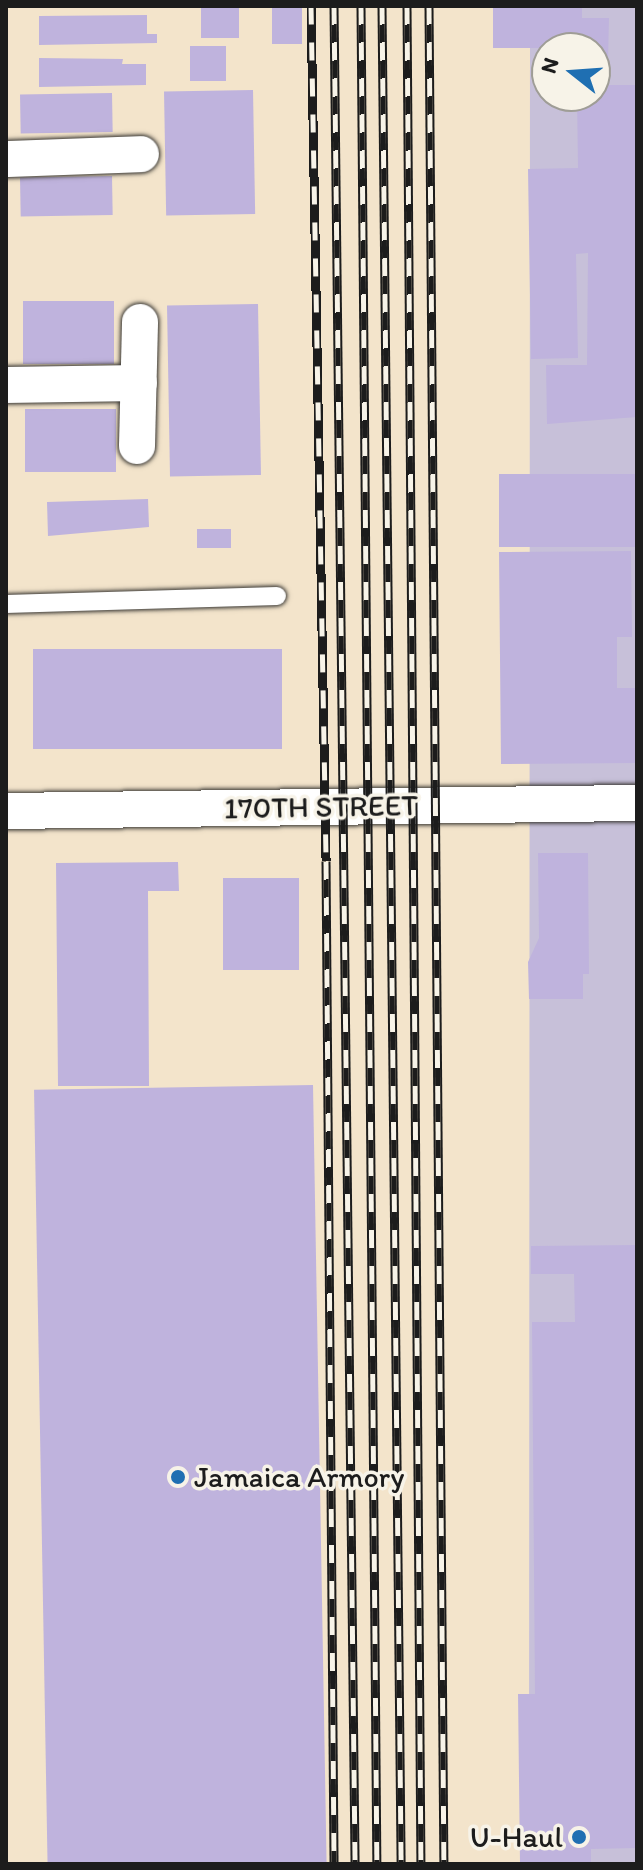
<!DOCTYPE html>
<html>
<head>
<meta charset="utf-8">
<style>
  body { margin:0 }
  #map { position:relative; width:643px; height:1870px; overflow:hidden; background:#f3e4cb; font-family:Itim,sans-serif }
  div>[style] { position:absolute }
  .industrial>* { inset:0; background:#c7c0d9 }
  .building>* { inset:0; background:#bfb3dd; transform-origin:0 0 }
  .roads { filter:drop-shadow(0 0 2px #3c3a36) drop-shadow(0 0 2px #3c3a36) }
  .lane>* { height:18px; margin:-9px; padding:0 9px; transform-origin:9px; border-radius:9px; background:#fff }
  .street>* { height:36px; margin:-18px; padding:0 18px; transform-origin:18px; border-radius:18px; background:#fff }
  .rail>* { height:9px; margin-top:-4.5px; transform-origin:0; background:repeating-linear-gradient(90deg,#f7f3e8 0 18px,#1c1c1c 0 36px); box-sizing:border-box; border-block:2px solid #1c1c1c }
  .dots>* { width:22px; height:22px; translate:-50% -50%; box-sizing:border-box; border:4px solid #f7f3e8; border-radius:50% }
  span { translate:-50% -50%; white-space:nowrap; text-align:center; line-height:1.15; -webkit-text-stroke:7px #f7f3e8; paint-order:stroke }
  .street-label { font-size:30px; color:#1c1c1c }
  .poi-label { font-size:30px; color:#1c1c1c }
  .left { translate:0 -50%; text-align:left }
  .right { translate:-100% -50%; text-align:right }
  .frame { position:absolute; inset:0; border:8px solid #1c1c1c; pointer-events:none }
  .north { position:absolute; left:531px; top:32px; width:80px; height:80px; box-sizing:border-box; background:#f7f3e8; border:2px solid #9f9d96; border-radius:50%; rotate:287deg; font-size:22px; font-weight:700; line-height:32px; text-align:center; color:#1c1c1c }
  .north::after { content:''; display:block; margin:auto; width:28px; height:36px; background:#1f6fb2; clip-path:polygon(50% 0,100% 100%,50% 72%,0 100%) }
</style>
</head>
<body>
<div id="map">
  <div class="industrial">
    <div style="clip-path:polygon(evenodd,530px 6px,637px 6px,637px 1864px,529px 1864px,530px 6px,547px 48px,595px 48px,595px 96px,547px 96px,547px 48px)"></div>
  </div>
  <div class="building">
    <div style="left:201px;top:6px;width:38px;height:32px"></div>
    <div style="left:272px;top:6px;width:30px;height:38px"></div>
    <div style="clip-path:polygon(493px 6px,582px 6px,582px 18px,609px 18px,608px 61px,595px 61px,595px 48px,493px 48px)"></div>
    <div style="clip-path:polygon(147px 15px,147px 34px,157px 34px,157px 43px,39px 45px,39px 16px)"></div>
    <div style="left:190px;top:46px;width:36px;height:35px"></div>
    <div style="clip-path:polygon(39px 58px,123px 59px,122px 64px,146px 64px,146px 85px,39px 87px)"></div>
    <div style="clip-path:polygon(595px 85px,637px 85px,637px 417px,547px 424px,546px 365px,587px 365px,588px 253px,576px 254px,578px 358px,531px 359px,528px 169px,578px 168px,577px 96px,595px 96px)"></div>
    <div style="left:253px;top:90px;width:124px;height:89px;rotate:89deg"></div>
    <div style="left:112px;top:93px;width:39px;height:92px;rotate:89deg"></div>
    <div style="left:112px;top:176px;width:39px;height:92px;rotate:89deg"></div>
    <div style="left:23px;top:301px;width:91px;height:63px"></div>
    <div style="left:258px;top:304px;width:171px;height:91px;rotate:89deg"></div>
    <div style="left:25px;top:409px;width:91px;height:63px"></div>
    <div style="left:637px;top:474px;width:73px;height:138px;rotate:90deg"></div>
    <div style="clip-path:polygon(148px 499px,149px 527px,48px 536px,47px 502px)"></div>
    <div style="left:197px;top:529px;width:34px;height:19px"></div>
    <div style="clip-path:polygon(631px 551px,632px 637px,617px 637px,617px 688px,637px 688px,637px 763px,501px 764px,499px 552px)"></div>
    <div style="left:282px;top:649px;width:100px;height:249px;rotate:90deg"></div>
    <div style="clip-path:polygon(538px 853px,588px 853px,589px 974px,583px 974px,583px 999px,529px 999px,528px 962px,539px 938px)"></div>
    <div style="clip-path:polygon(178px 862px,179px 891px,148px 891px,149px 1086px,58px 1086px,56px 863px)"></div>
    <div style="left:223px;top:878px;width:76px;height:92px"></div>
    <div style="left:313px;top:1085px;width:779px;height:279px;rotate:89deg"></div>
    <div style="clip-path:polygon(637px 1245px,637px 1848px,591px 1849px,591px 1864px,520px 1864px,518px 1694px,535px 1694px,532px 1322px,575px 1322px,574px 1274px,531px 1274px,531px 1246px)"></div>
  </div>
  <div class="roads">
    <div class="lane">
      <div style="left:6px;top:604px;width:271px;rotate:-1.7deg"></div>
    </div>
    <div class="street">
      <div style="left:6px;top:159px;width:135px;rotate:-2.1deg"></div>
      <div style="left:6px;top:385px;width:133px;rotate:-0.9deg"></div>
      <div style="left:137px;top:446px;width:124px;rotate:-88.6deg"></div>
      <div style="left:6px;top:811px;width:631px;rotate:-0.73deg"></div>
    </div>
  </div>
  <div class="rail">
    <div style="left:311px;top:6px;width:855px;rotate:88.99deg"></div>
    <div style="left:326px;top:861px;width:1003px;rotate:89.54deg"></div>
    <div style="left:334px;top:6px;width:1858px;rotate:89.35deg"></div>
    <div style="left:361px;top:6px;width:1858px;rotate:89.51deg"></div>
    <div style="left:382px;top:6px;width:1858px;rotate:89.41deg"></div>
    <div style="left:407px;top:6px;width:1858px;rotate:89.57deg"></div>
    <div style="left:429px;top:6px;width:1858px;rotate:89.54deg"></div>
  </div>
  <div class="dots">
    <div style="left:178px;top:1477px;background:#1f6fb2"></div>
    <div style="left:579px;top:1837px;background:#1f6fb2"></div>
  </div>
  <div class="street-label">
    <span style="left:321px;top:807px;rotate:-1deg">170TH STREET</span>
  </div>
  <div class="poi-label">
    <span class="left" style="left:194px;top:1477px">Jamaica Armory</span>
    <span class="right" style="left:563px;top:1837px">U-Haul</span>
  </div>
  <div class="frame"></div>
  <div class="north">N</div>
</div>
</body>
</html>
